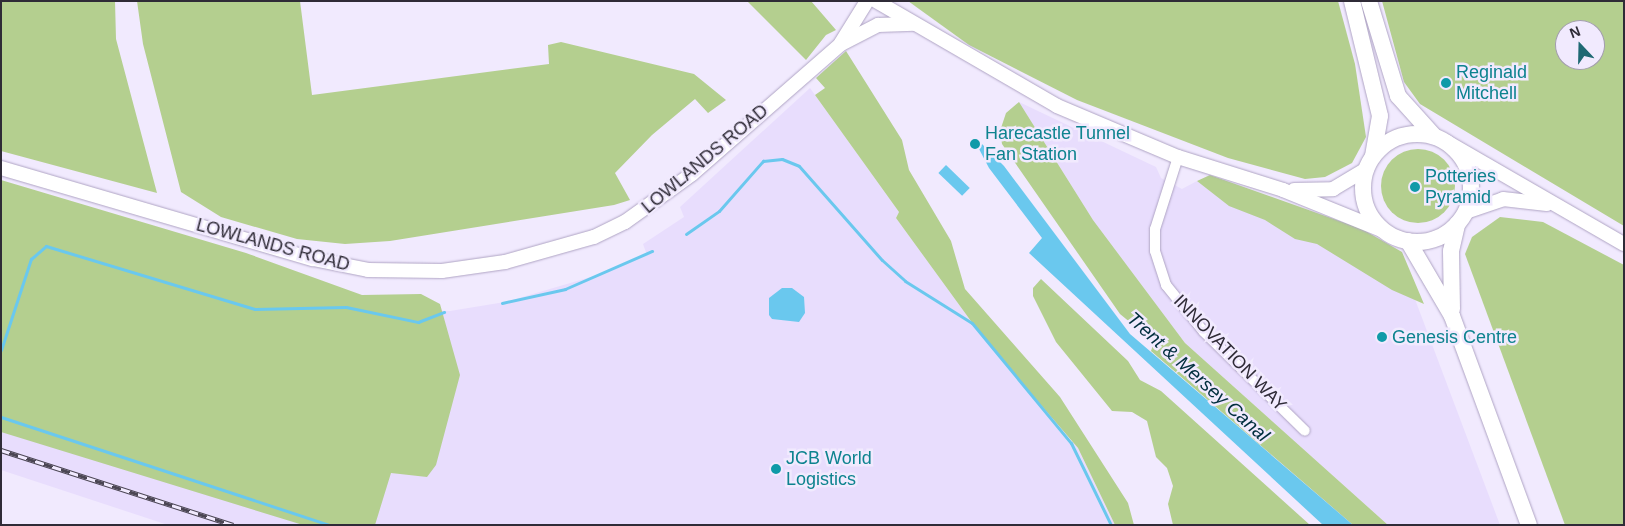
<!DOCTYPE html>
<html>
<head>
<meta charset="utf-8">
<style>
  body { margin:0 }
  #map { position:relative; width:1625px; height:526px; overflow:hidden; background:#f1eafe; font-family:Helvetica,sans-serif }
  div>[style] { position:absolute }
  .built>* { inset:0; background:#e8ddfd }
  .green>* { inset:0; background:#b4cf8f }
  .round { border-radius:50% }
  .water>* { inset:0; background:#6ac8ee; transform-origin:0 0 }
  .stream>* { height:3px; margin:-1.5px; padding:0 1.5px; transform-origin:1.5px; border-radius:1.5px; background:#6ac8ee }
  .roads { filter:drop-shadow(0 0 1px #afa4c4) drop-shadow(0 0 1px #afa4c4) }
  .street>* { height:10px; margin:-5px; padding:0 5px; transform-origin:5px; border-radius:5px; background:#fff }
  .secondary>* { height:14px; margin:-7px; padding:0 7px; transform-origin:7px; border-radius:7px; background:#fff }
  .primary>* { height:16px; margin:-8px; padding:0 8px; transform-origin:8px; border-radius:8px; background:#fff }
  .primary>.ring { margin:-8px; padding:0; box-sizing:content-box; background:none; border:16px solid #fff; border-radius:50% }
  .rail>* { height:5px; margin-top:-2.5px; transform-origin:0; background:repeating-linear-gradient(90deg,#f1eafe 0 9px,#4b4653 0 18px); box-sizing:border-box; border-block:1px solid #4b4653 }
  .dots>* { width:14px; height:14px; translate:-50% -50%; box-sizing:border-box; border:2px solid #f1eafe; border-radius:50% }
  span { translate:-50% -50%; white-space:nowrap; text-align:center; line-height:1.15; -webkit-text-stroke:5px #f1eafe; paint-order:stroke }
  .culture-label { font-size:18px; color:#0d838f }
  .left { translate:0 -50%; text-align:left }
  .street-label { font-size:18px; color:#2f2b37 }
  .water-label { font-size:19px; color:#012e3d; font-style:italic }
  .frame { position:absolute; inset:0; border:2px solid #2f2b37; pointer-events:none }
  .north { position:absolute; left:1555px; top:20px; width:50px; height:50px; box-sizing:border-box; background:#f1eafe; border:1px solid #a39eae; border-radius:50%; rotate:339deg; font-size:14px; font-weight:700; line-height:20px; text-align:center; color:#2f2b37 }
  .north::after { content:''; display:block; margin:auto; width:18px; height:22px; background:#1f6974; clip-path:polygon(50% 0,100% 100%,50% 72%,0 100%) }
</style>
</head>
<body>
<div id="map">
  <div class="built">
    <div style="clip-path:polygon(810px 88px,899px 212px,896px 218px,984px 339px,1078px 448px,1115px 525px,168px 525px,1px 470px,1px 353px,363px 307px,450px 311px,505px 302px,601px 274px,647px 255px,643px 244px,684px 217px,680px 207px)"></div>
    <div style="clip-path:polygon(1019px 102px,1156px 167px,1161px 178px,1182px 189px,1197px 181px,1324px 225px,1404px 270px,1500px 525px,1388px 525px,1185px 343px,1093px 220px)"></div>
  </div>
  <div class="green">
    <div style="clip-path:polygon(1px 1px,115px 1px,116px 39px,157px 193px,1px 151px)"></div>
    <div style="clip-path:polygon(137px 1px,300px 1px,312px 95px,549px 64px,548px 45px,561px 42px,694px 74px,726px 100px,708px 113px,695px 99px,652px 135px,615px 173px,630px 200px,614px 205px,390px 241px,345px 244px,297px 239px,221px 217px,181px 192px,143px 44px)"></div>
    <div style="clip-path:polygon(747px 1px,811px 1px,836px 30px,826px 35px,806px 60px)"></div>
    <div style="clip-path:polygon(908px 1px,1338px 1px,1355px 64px,1366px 137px,1352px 163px,1325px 177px,1305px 179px,1228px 158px,1077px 100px,969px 45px)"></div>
    <div style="clip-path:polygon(evenodd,1382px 1px,1624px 1px,1624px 226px,1420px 104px,1404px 82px,1382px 1px,1565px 30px,1595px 30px,1595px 60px,1565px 60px,1565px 30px)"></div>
    <div style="clip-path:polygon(846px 51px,902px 140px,909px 170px,951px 241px,965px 289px,1060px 397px,1128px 503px,1134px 525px,1115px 525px,1078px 448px,984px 339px,896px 218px,899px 212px,815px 95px,825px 88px,816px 78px)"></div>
    <div style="clip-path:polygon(1019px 102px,1093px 220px,1185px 343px,1388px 525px,1353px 525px,1151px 351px,1154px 342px,1120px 314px,1002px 144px,1000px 131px,1006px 113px)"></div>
    <div class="round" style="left:1381px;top:149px;width:74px;height:74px"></div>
    <div style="clip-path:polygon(1210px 175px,1362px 229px,1402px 252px,1424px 304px,1392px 290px,1317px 244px,1295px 239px,1265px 220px,1229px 206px,1197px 181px)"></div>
    <div style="clip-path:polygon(1px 180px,246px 253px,362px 295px,421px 294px,440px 304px,460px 375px,436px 465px,427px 477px,391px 473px,375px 525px,303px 525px,1px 432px)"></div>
    <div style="clip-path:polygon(1500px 217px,1543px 222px,1624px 265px,1624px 525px,1565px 525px,1465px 254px,1472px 237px)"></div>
    <div style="clip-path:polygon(1041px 279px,1128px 361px,1140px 380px,1161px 391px,1310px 525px,1173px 525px,1168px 504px,1173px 486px,1167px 468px,1156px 457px,1147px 421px,1132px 412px,1112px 411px,1056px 342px,1033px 296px,1033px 288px)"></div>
  </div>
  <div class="water">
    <div style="clip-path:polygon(982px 144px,1004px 166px,1130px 334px,1353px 525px,1323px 525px,1029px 253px,1042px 238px,989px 168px,978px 147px)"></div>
    <div style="left:946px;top:165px;width:33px;height:11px;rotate:44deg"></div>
    <div style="clip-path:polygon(782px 288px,792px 288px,804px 297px,805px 313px,799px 322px,772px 319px,769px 315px,769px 298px)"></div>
  </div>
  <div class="stream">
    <div style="left:686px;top:234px;width:40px;rotate:-34.9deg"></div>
    <div style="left:719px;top:211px;width:67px;rotate:-48.7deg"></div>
    <div style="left:763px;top:161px;width:19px;rotate:-6deg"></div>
    <div style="left:782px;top:159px;width:18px;rotate:22deg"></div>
    <div style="left:799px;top:166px;width:125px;rotate:48.6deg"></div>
    <div style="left:882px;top:260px;width:31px;rotate:42deg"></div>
    <div style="left:905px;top:281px;width:79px;rotate:32.1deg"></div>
    <div style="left:972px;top:323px;width:156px;rotate:50.5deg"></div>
    <div style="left:1071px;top:443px;width:91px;rotate:64deg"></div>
    <div style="left:502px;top:303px;width:65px;rotate:-12.5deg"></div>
    <div style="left:565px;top:289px;width:95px;rotate:-23.6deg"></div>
    <div style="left:1px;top:350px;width:96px;rotate:-71.8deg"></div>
    <div style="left:31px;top:259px;width:20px;rotate:-41deg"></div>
    <div style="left:46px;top:246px;width:218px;rotate:16.8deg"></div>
    <div style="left:255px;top:309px;width:91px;rotate:-1.3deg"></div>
    <div style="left:346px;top:307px;width:74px;rotate:11.8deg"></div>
    <div style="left:418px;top:322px;width:28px;rotate:-21deg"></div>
    <div style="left:1px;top:417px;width:346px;rotate:18.2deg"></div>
  </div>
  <div class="roads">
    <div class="street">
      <div style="left:1178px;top:157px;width:76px;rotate:107.7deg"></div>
      <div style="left:1155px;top:229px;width:22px;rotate:90deg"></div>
      <div style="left:1155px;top:251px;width:36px;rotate:72deg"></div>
      <div style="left:1166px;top:285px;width:60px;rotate:51deg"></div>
      <div style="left:1204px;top:332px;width:141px;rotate:44.4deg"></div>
    </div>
    <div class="secondary">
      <div style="left:876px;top:1px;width:209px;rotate:30.1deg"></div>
      <div style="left:1057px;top:106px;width:131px;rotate:22.9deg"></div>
      <div style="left:1178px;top:157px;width:110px;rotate:17.4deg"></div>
      <div style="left:1283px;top:190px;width:109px;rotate:22.1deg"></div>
      <div style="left:841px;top:43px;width:49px;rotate:-58.2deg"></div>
      <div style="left:1447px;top:142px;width:204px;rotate:30deg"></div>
      <div style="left:1px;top:168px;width:325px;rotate:16.3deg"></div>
      <div style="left:313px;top:259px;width:56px;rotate:11.3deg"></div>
      <div style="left:368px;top:270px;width:74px;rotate:0.8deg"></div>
      <div style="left:442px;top:271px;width:64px;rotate:-8.1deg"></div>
      <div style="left:505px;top:262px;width:92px;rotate:-15.7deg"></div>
      <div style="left:594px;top:237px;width:34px;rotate:-26deg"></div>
      <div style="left:625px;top:222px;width:82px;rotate:-35.6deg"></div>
      <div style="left:692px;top:174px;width:198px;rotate:-41.1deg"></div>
      <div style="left:841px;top:44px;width:42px;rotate:-27.2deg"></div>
      <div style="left:878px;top:25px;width:36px;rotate:-2deg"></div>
      <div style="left:1294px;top:190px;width:39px;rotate:-1deg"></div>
      <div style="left:1333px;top:189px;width:39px;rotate:-31deg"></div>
      <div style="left:1466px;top:212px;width:39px;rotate:-19deg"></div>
      <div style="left:1503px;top:199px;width:44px;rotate:6.5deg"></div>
    </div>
    <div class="primary">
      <div style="left:1352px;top:1px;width:118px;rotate:76.3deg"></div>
      <div style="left:1380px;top:116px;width:41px;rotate:99.9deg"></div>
      <div style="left:1369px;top:1px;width:99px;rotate:73deg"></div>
      <div style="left:1398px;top:96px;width:54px;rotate:48deg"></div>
      <div class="ring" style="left:1363px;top:134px;width:92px;height:92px"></div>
      <div style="left:1408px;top:241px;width:87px;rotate:59.6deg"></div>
      <div style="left:1452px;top:316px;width:223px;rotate:69.8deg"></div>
      <div style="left:1452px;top:309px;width:58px;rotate:-91deg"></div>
      <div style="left:1451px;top:251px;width:28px;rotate:-77deg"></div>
    </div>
  </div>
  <div class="rail">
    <div style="left:1px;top:450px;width:244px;rotate:17.9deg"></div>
  </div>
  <div class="dots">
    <div style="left:1446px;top:83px;background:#0f9aa8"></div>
    <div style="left:975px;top:144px;background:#0f9aa8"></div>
    <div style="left:1415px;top:187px;background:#0f9aa8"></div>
    <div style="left:1382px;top:337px;background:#0f9aa8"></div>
    <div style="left:776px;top:469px;background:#0f9aa8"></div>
  </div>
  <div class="culture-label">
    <span class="left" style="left:1456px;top:83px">Reginald<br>Mitchell</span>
    <span class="left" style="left:985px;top:144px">Harecastle Tunnel<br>Fan Station</span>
    <span class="left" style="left:1425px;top:187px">Potteries<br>Pyramid</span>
    <span class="left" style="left:1392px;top:337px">Genesis Centre</span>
    <span class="left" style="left:786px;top:469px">JCB World<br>Logistics</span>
  </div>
  <div class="street-label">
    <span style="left:705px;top:159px;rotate:-40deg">LOWLANDS ROAD</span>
    <span style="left:273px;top:245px;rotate:15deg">LOWLANDS ROAD</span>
    <span style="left:1230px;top:353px;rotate:46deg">INNOVATION WAY</span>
  </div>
  <div class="water-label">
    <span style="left:1198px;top:377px;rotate:42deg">Trent &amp; Mersey Canal</span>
  </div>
  <div class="frame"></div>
  <div class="north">N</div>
</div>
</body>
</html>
